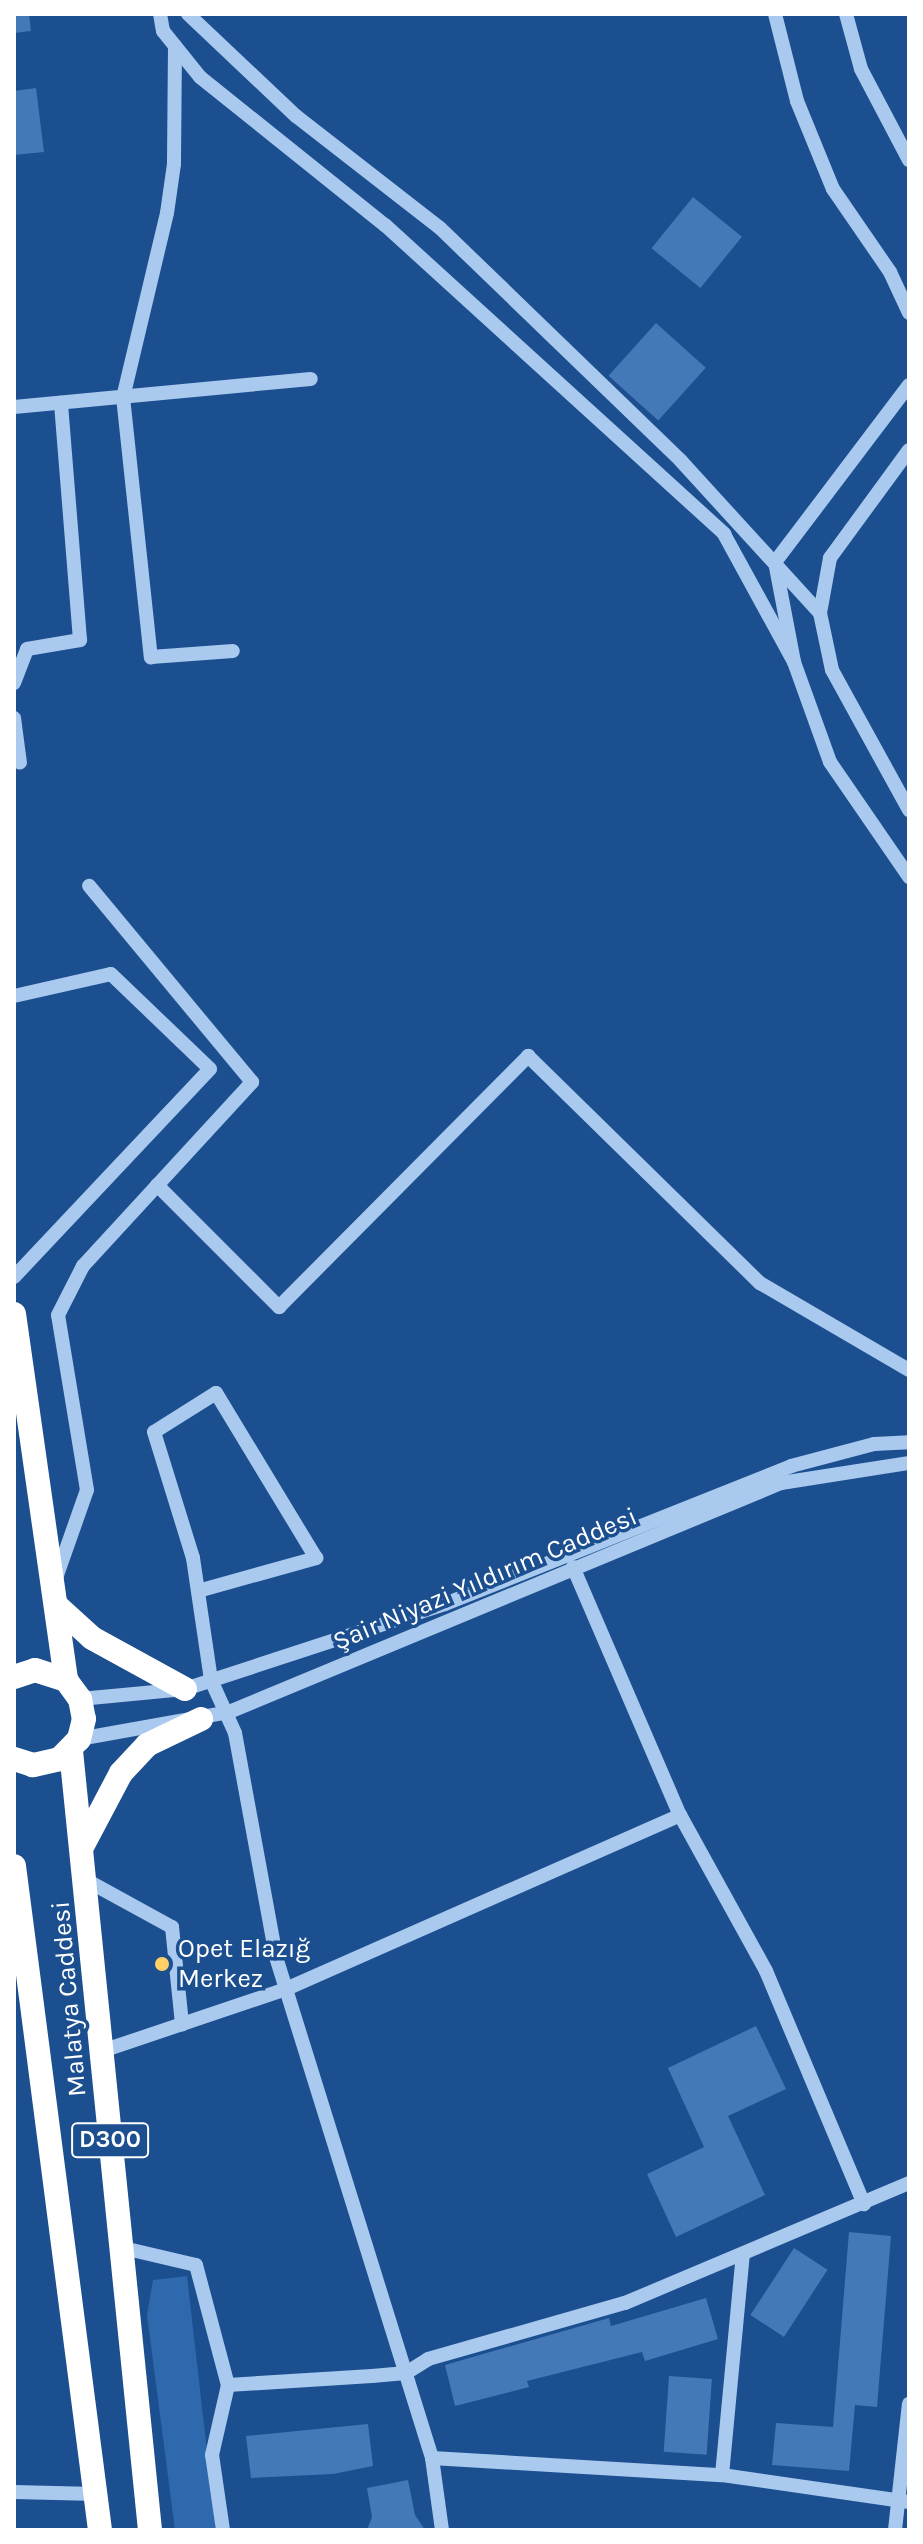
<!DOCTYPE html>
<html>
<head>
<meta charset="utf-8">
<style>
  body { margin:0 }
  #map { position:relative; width:923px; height:2544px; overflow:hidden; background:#1b4f8f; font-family:Karla,sans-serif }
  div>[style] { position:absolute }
  .green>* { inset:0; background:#2e69ad }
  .building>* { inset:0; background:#4478b7; transform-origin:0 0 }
  .minor>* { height:14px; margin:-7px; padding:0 7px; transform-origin:7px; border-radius:7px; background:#a9c9ee }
  .highway>* { height:24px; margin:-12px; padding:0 12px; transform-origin:12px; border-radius:12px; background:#fff }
  .dots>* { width:22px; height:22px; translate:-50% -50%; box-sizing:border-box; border:4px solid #1b4f8f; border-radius:50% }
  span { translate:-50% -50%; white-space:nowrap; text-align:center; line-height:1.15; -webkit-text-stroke:7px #1b4f8f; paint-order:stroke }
  .shield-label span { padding:2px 6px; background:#1b4f8f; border:2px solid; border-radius:6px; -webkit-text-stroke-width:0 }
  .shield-label { font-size:24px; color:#fff; font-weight:700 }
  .street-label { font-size:26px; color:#fff }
  .poi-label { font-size:26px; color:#fff }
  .left { translate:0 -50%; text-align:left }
  .frame { position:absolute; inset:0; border:16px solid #fff; pointer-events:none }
</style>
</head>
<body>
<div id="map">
  <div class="green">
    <div style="clip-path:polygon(187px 2276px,216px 2530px,175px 2530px,147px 2315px,153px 2280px)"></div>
  </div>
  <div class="building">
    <div style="clip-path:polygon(14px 14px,29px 14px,31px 31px,14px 33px)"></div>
    <div style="clip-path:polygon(36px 88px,44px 152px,14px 155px,14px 91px)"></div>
    <div style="left:693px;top:197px;width:63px;height:66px;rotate:39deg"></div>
    <div style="left:656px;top:323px;width:67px;height:71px;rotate:42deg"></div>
    <div style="clip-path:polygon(756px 2026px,786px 2089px,728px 2116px,765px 2195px,676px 2237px,647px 2174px,704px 2147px,668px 2068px)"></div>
    <div style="clip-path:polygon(849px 2232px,891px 2236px,877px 2407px,855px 2405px,849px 2471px,772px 2465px,776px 2423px,833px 2427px)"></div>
    <div style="left:794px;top:2248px;width:40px;height:80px;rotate:33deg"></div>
    <div style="clip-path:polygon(706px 2298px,718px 2339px,645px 2361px,642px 2352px,527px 2381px,529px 2387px,455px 2406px,445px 2365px,609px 2318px,611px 2326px)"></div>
    <div style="left:669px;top:2376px;width:43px;height:76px;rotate:4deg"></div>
    <div style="clip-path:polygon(368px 2424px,373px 2466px,333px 2474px,251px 2478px,246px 2436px)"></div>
    <div style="clip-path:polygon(408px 2480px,415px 2515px,425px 2530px,367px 2530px,372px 2517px,367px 2488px)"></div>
  </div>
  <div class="minor">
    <div style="left:160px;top:14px;width:17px;rotate:80deg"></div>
    <div style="left:163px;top:31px;width:59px;rotate:51.2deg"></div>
    <div style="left:200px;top:77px;width:237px;rotate:38.7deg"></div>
    <div style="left:385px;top:225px;width:459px;rotate:42.3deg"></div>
    <div style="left:724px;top:534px;width:146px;rotate:61.3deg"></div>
    <div style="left:188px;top:14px;width:149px;rotate:43.4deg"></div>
    <div style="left:296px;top:116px;width:182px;rotate:37.9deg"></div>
    <div style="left:440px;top:228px;width:335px;rotate:44deg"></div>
    <div style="left:681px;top:461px;width:206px;rotate:47.6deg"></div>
    <div style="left:775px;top:14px;width:90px;rotate:75.8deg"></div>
    <div style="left:797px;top:101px;width:95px;rotate:67.8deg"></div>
    <div style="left:833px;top:189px;width:101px;rotate:55.5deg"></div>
    <div style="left:890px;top:272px;width:45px;rotate:65.1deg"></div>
    <div style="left:846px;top:14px;width:57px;rotate:74.7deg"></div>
    <div style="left:861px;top:69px;width:103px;rotate:62.2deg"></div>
    <div style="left:175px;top:46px;width:118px;rotate:90.5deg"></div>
    <div style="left:174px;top:164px;width:49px;rotate:98.1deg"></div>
    <div style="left:167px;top:213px;width:189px;rotate:103.4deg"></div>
    <div style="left:123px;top:397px;width:262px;rotate:83.9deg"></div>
    <div style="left:151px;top:657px;width:82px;rotate:-4.2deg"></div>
    <div style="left:909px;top:385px;width:222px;rotate:127.1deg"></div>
    <div style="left:775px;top:562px;width:102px;rotate:79.2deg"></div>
    <div style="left:794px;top:662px;width:106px;rotate:70.2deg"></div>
    <div style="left:830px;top:762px;width:140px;rotate:55.5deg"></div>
    <div style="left:14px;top:407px;width:298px;rotate:-5.4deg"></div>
    <div style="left:909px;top:450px;width:134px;rotate:126.2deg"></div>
    <div style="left:830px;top:558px;width:56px;rotate:100.3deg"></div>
    <div style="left:820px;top:613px;width:58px;rotate:78.1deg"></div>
    <div style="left:832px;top:670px;width:160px;rotate:61.2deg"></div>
    <div style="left:14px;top:683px;width:36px;rotate:-69deg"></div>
    <div style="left:27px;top:649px;width:54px;rotate:-9.6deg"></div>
    <div style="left:80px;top:640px;width:238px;rotate:-94.6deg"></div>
    <div style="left:14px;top:718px;width:45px;rotate:82.4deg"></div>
    <div style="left:14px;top:996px;width:99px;rotate:-12.8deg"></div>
    <div style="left:111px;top:974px;width:137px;rotate:43.8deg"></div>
    <div style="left:210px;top:1069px;width:286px;rotate:133.3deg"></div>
    <div style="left:157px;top:1185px;width:173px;rotate:45deg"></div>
    <div style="left:279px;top:1307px;width:354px;rotate:-45.2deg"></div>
    <div style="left:528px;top:1056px;width:325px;rotate:44.4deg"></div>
    <div style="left:760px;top:1283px;width:173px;rotate:30.3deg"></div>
    <div style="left:573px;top:1567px;width:270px;rotate:66.7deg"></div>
    <div style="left:680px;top:1815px;width:178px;rotate:61.1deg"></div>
    <div style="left:766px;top:1971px;width:253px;rotate:67.2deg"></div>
    <div style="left:56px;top:1578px;width:93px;rotate:-70.6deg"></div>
    <div style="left:87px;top:1490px;width:177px;rotate:-99.4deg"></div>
    <div style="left:58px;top:1315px;width:55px;rotate:-63deg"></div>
    <div style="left:83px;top:1266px;width:250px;rotate:-47.4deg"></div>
    <div style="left:252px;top:1082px;width:255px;rotate:-129.7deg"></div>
    <div style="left:198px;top:1591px;width:123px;rotate:-15.6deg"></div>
    <div style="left:316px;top:1558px;width:193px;rotate:-121.2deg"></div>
    <div style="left:216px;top:1393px;width:73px;rotate:147.8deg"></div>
    <div style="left:154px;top:1432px;width:132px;rotate:72.8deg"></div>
    <div style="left:193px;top:1558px;width:123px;rotate:81.6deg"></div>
    <div style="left:211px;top:1680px;width:58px;rotate:65.6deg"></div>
    <div style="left:235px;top:1733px;width:228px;rotate:79.6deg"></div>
    <div style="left:276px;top:1957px;width:525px;rotate:72.7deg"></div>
    <div style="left:432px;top:2458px;width:73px;rotate:82.1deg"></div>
    <div style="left:80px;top:1699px;width:105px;rotate:-5.4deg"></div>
    <div style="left:185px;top:1689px;width:274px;rotate:-18.1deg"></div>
    <div style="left:445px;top:1604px;width:373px;rotate:-21.7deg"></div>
    <div style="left:791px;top:1466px;width:86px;rotate:-14.8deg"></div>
    <div style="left:874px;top:1444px;width:35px;rotate:-3deg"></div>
    <div style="left:79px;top:1739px;width:152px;rotate:-10.2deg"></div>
    <div style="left:229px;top:1712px;width:598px;rotate:-22.53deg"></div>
    <div style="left:781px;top:1483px;width:130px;rotate:-8.9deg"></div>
    <div style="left:86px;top:1880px;width:98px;rotate:28.7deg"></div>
    <div style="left:172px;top:1927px;width:98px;rotate:84.1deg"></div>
    <div style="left:102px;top:2051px;width:194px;rotate:-18.6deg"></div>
    <div style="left:286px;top:1989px;width:431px;rotate:-23.8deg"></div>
    <div style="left:119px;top:2247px;width:79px;rotate:13.2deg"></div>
    <div style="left:196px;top:2265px;width:124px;rotate:75.1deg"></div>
    <div style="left:228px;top:2385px;width:144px;rotate:-3.6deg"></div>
    <div style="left:372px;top:2376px;width:34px;rotate:-5deg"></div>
    <div style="left:406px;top:2373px;width:26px;rotate:-32deg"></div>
    <div style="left:428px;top:2359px;width:205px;rotate:-15.9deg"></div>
    <div style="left:625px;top:2303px;width:308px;rotate:-22.9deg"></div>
    <div style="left:432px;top:2458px;width:290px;rotate:3.4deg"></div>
    <div style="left:722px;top:2475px;width:189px;rotate:8.2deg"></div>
    <div style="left:722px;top:2475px;width:222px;rotate:-84.6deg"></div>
    <div style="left:14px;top:2492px;width:82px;rotate:1.4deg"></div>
    <div style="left:223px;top:2530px;width:76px;rotate:-98.3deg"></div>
    <div style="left:212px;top:2455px;width:72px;rotate:-77.1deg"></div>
    <div style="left:895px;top:2530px;width:127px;rotate:-83.7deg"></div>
  </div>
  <div class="highway">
    <div style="left:14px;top:1314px;width:370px;rotate:81.9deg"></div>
    <div style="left:57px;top:1606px;width:47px;rotate:42.4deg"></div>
    <div style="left:92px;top:1638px;width:106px;rotate:28.7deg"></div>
    <div style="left:14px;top:1677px;width:22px;rotate:-18deg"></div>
    <div style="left:35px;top:1670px;width:33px;rotate:18deg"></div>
    <div style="left:66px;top:1680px;width:24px;rotate:54deg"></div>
    <div style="left:80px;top:1699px;width:20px;rotate:79deg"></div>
    <div style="left:84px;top:1719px;width:21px;rotate:104deg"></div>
    <div style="left:79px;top:1739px;width:28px;rotate:134deg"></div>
    <div style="left:60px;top:1759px;width:28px;rotate:167deg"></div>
    <div style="left:33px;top:1765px;width:20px;rotate:-162deg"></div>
    <div style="left:71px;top:1751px;width:783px;rotate:84.21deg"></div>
    <div style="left:83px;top:1845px;width:81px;rotate:-62.2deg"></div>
    <div style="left:121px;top:1773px;width:38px;rotate:-47deg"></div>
    <div style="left:147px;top:1745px;width:60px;rotate:-25.7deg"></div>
    <div style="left:14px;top:1866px;width:670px;rotate:82.62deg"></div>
  </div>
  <div class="dots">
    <div style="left:162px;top:1964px;background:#ffd166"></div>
  </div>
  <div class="shield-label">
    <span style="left:110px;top:2140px">D300</span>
  </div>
  <div class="street-label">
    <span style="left:485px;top:1579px;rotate:-23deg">Şair Niyazi Yıldırım Caddesi</span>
    <span style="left:69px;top:1999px;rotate:-95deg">Malatya Caddesi</span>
  </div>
  <div class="poi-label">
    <span class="left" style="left:178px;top:1964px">Opet Elazığ<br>Merkez</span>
  </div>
  <div class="frame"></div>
</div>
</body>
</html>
